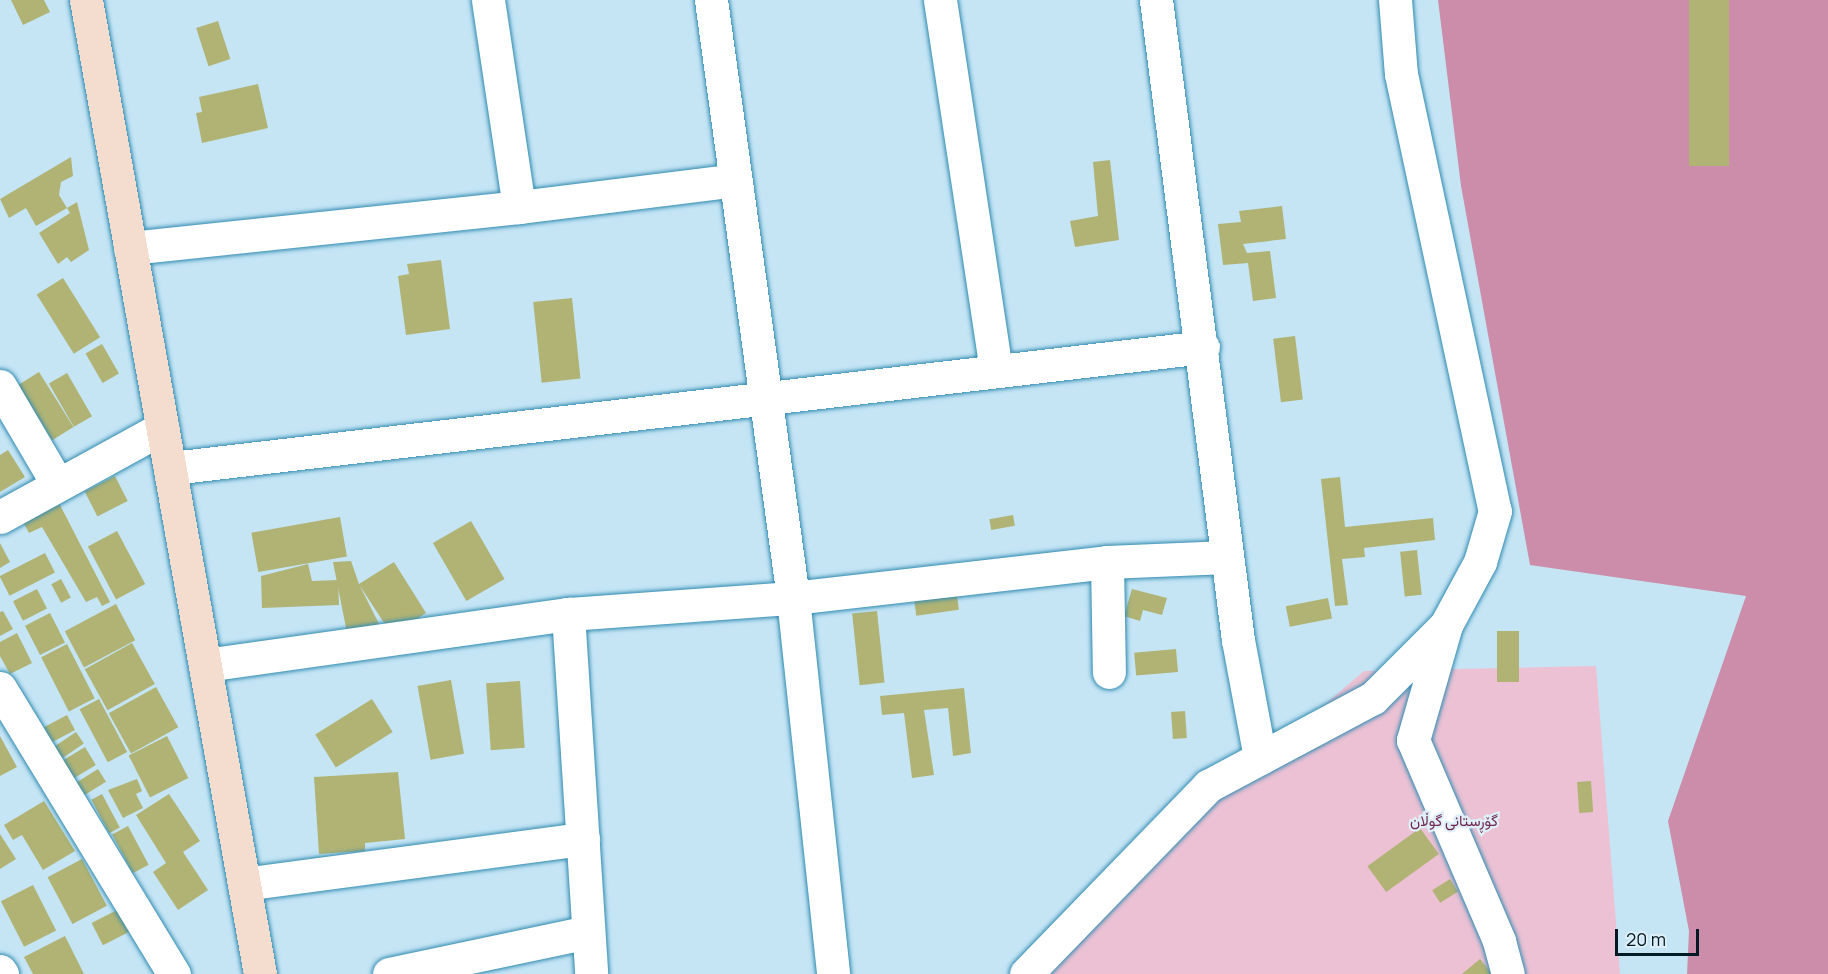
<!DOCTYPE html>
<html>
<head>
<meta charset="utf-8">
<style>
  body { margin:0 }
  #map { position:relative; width:1828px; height:974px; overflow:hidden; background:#c5e5f5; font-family:Manrope,Vazirmatn,sans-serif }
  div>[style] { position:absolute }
  .green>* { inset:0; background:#ecc1d4 }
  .forest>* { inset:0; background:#cc8daa }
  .building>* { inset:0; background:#b0b374; transform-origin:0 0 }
  .roads { filter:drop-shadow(0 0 2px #318bb1) drop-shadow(0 0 2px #318bb1) }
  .street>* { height:33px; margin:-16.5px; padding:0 16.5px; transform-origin:16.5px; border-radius:16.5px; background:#fff }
  .secondary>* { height:33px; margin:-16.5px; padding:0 16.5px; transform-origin:16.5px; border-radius:16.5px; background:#f4dcce }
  span { translate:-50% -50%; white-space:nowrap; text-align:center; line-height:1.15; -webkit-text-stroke:4.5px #dfeff7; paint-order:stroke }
  .park-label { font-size:15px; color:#72274f }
  .scale { position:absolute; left:1615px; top:929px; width:84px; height:27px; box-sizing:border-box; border:3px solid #001a25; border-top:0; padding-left:8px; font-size:18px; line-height:21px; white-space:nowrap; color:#001a25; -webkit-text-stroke:4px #dfeff7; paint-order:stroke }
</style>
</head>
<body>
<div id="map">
  <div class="green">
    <div style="clip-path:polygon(1596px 666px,1620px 974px,1048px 974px,1218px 795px,1364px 671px)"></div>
  </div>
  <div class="forest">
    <div style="clip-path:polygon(1438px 0,1828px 0,1828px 974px,1687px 974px,1689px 931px,1668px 821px,1746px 596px,1530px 565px,1461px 186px)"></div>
  </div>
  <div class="building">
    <div style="clip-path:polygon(11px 0,44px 0,50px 12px,23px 25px)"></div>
    <div style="left:1689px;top:0;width:40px;height:166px"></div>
    <div style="left:218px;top:21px;width:40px;height:23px;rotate:72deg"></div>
    <div style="clip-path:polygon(258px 84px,268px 128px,202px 143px,196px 113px,202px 112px,199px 97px)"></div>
    <div style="clip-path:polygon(71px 157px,73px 176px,61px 182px,59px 195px,67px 208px,36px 226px,26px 208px,9px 218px,0 199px)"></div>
    <div style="clip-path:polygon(1110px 160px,1119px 240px,1075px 247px,1070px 221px,1098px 216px,1093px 162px)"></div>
    <div style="clip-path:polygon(77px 202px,89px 250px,71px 262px,67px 257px,58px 264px,39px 233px,70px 213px,67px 208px)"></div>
    <div style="clip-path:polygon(1282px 206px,1286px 239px,1243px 244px,1247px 253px,1270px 251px,1276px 298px,1253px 301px,1248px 263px,1223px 265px,1218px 224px,1241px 222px,1239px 211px)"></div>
    <div style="clip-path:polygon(441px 260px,450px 329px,406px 335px,398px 276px,409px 274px,407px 264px)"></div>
    <div style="left:63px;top:278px;width:70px;height:31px;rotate:58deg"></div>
    <div style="left:572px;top:298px;width:81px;height:39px;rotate:84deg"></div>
    <div style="left:1295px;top:336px;width:64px;height:22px;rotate:83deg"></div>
    <div style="left:102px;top:344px;width:34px;height:19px;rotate:60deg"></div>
    <div style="left:39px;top:372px;width:65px;height:25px;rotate:58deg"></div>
    <div style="left:67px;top:373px;width:50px;height:21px;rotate:60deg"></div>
    <div style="clip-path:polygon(8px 450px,25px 477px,0 492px,0 455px)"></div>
    <div style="left:115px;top:476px;width:28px;height:34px;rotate:63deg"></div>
    <div style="clip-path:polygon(1340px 477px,1345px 527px,1433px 518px,1435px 540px,1364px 548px,1365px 557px,1342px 559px,1348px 605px,1335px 606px,1321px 479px)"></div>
    <div style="clip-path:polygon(59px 503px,110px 602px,102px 606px,97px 597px,86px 602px,42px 527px,29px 533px,23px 522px)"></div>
    <div style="left:1013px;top:515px;width:11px;height:24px;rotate:80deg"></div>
    <div style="left:340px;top:517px;width:40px;height:90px;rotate:80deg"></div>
    <div style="left:471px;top:521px;width:67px;height:44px;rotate:60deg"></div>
    <div style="left:117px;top:531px;width:60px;height:33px;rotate:62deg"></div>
    <div style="clip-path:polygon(0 543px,10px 562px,0 568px)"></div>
    <div style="left:1417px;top:550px;width:45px;height:17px;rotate:84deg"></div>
    <div style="left:45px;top:553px;width:22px;height:51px;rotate:63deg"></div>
    <div style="clip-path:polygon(351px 561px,359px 584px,394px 562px,426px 613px,392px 635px,360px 586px,379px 624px,347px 633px,333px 562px)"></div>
    <div style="clip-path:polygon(308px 564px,312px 581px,338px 580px,339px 605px,262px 608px,261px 576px)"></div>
    <div style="left:61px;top:579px;width:21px;height:11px;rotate:62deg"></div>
    <div style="left:37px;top:589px;width:22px;height:27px;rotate:63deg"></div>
    <div style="left:956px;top:589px;width:21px;height:43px;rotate:82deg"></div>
    <div style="clip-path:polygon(1132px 589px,1167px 598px,1162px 615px,1143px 610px,1140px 621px,1124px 616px)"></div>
    <div style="left:1328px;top:598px;width:21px;height:43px;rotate:79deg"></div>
    <div style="left:116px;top:604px;width:41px;height:58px;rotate:62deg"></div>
    <div style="clip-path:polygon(3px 611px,13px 629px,0 636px,0 612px)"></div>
    <div style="left:877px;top:611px;width:72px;height:25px;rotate:84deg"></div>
    <div style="left:50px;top:613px;width:33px;height:28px;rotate:63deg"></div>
    <div style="left:1497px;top:631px;width:22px;height:51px"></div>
    <div style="clip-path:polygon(17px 633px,32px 663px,10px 674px,0 656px,0 642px)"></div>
    <div style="left:132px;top:643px;width:47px;height:54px;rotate:61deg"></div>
    <div style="left:67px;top:644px;width:61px;height:29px;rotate:63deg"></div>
    <div style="left:1176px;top:649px;width:23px;height:42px;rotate:85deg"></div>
    <div style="left:451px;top:680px;width:75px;height:34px;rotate:80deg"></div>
    <div style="left:520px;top:681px;width:67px;height:34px;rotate:86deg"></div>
    <div style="left:156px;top:687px;width:46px;height:54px;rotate:61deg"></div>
    <div style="clip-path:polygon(964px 688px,971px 753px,953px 756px,948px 708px,924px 710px,934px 775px,912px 778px,904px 713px,882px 715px,880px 696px)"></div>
    <div style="left:99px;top:699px;width:60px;height:22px;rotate:62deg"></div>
    <div style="left:372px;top:699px;width:39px;height:67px;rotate:58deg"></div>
    <div style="left:1185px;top:711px;width:27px;height:14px;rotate:86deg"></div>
    <div style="left:67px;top:715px;width:17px;height:26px;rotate:62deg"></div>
    <div style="left:76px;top:732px;width:14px;height:26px;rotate:56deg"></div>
    <div style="clip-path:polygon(0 736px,17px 767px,0 776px)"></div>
    <div style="left:167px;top:736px;width:47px;height:43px;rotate:63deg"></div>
    <div style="left:85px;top:747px;width:21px;height:26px;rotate:59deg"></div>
    <div style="left:98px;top:769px;width:15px;height:26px;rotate:58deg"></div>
    <div style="clip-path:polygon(398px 772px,405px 839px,365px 843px,365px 851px,319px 854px,314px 777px)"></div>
    <div style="clip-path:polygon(137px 779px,142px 791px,136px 794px,143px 808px,123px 818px,108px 790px)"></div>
    <div style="left:1591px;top:781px;width:31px;height:14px;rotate:86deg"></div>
    <div style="left:102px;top:794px;width:38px;height:12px;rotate:62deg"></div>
    <div style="clip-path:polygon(169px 794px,200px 841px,183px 852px,208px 890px,178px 910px,153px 872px,166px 863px,136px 815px)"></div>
    <div style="clip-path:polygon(44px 801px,75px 851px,43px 870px,22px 835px,13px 840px,4px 825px)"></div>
    <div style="left:128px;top:826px;width:44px;height:18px;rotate:62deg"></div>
    <div style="left:1420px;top:828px;width:32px;height:65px;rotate:54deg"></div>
    <div style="clip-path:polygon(0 834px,16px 859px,0 869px)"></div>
    <div style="left:82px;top:859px;width:53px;height:39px;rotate:62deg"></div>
    <div style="left:1450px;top:879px;width:15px;height:21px;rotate:58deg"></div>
    <div style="left:33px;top:885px;width:51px;height:36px;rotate:63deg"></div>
    <div style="left:121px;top:908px;width:25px;height:33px;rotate:63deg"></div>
    <div style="clip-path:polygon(65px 936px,84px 974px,33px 974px,24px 957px)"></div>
    <div style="clip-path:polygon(1480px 959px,1492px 974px,1462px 974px)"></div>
  </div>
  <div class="roads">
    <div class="street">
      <div style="left:488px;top:0;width:209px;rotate:81.5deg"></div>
      <div style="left:711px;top:0;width:604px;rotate:82.19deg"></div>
      <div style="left:793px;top:598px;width:378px;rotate:83.9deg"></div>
      <div style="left:940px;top:0;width:375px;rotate:81.4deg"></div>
      <div style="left:1156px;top:0;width:645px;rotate:82.7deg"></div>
      <div style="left:1238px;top:640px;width:120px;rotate:79.4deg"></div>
      <div style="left:1395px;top:0;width:74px;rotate:85.4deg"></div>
      <div style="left:1401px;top:74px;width:447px;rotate:77.9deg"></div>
      <div style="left:1495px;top:511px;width:53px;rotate:106.4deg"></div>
      <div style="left:1480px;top:562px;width:72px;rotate:118.4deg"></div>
      <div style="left:1446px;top:625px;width:120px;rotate:106deg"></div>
      <div style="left:1413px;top:740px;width:219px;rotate:66.8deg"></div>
      <div style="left:1499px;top:941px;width:34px;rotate:75deg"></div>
      <div style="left:130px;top:248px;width:391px;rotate:-6deg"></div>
      <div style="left:519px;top:207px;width:218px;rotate:-7.1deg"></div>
      <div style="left:0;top:386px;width:113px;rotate:59.6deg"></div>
      <div style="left:172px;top:468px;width:1038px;rotate:-6.69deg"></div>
      <div style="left:0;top:517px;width:185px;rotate:-28.8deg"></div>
      <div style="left:1107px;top:562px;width:110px;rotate:89deg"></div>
      <div style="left:568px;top:614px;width:361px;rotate:86.3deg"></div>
      <div style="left:205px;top:665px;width:367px;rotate:-8deg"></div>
      <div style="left:568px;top:614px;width:226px;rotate:-4.1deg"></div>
      <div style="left:793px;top:598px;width:316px;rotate:-6.5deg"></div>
      <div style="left:1107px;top:562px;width:120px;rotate:-2.4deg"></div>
      <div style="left:0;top:688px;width:335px;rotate:58.7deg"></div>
      <div style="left:244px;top:884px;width:342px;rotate:-7.6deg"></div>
      <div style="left:0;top:971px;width:4px;rotate:56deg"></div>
      <div style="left:389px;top:974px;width:203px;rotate:-11.9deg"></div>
      <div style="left:1026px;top:974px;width:262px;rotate:-45.9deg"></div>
      <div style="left:1208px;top:786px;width:187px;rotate:-28.1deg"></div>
      <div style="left:1373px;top:698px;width:102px;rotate:-45deg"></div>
    </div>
    <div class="secondary">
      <div style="left:86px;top:0;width:989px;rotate:79.87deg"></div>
    </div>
  </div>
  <div class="park-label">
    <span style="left:1454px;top:821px">گۆڕستانی گوڵان</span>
  </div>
  <div class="scale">20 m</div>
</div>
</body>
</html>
